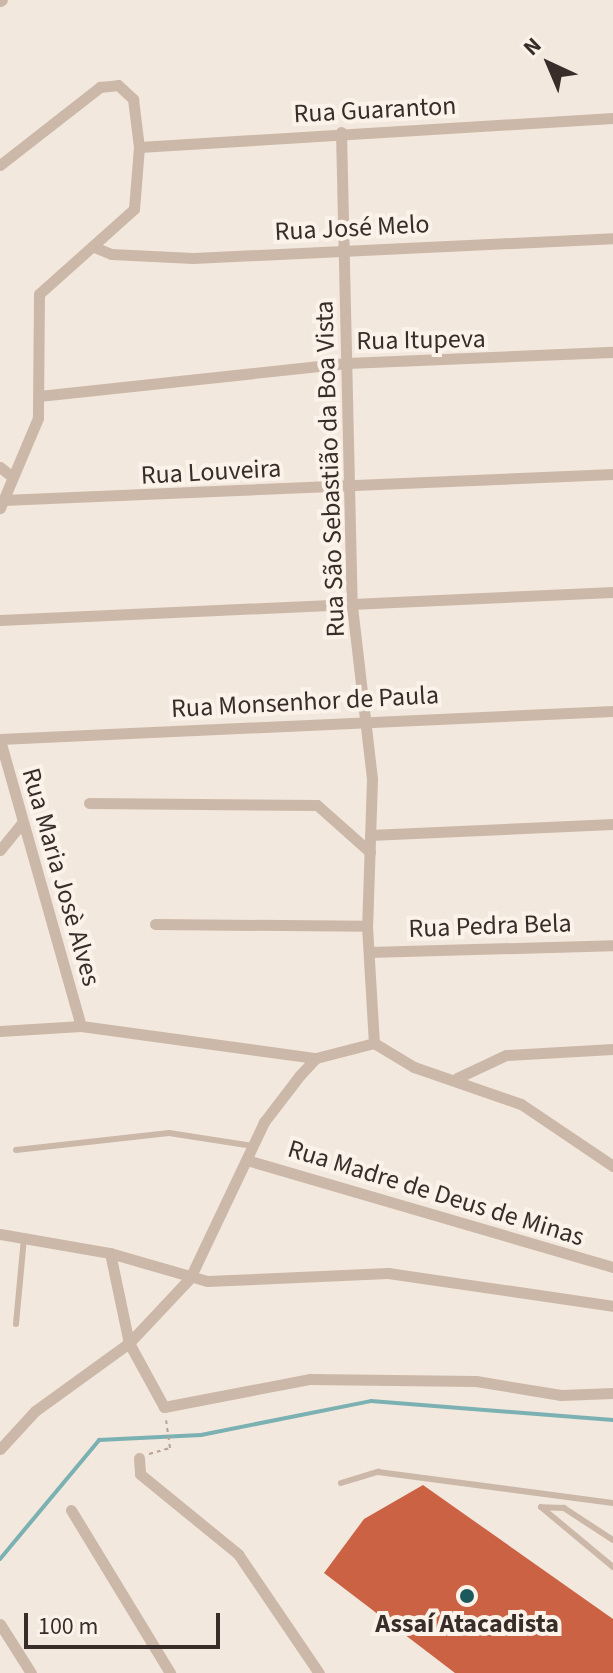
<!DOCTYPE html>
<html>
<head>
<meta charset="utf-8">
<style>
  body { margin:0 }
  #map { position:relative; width:613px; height:1673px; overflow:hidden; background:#f3e8dd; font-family:"Source Sans 3",sans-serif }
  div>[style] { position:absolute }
  .stream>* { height:4px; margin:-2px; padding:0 2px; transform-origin:2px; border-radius:2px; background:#7bb1b2 }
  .building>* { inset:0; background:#cb6244 }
  .path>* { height:2px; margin-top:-1px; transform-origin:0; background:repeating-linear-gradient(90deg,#b8a292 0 4px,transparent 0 8px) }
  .service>* { height:6px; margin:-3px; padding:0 3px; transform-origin:3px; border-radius:3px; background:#ccb8a8 }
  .minor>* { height:11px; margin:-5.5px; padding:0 5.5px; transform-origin:5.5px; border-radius:5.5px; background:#ccb8a8 }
  .dots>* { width:22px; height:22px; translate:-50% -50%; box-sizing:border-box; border:4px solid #fbf3ea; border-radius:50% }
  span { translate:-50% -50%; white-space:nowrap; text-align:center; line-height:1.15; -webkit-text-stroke:8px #fbf3ea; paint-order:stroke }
  .street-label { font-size:26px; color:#392d29 }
  .poi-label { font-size:26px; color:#392d29; font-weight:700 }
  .north { position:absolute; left:509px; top:24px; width:80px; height:80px; -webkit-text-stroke:6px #fbf3ea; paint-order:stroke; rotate:316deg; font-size:22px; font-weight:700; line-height:32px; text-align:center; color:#392d29 }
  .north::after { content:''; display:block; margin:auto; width:28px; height:36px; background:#392d29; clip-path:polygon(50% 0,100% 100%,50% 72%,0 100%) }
  .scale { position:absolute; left:24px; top:1613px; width:196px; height:36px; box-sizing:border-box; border:4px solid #392d29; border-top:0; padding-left:10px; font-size:24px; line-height:28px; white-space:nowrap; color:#392d29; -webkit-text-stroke:6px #fbf3ea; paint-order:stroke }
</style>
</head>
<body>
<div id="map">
  <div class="stream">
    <div style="left:0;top:1559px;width:155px;rotate:-50.2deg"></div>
    <div style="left:99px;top:1440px;width:102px;rotate:-2.8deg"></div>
    <div style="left:201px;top:1435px;width:173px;rotate:-11.3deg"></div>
    <div style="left:371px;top:1401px;width:243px;rotate:4.5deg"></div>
  </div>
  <div class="building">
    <div style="clip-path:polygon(423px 1485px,613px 1619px,613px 1673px,455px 1673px,324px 1573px,364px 1519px)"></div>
  </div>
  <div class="path">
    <div style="left:149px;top:1454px;width:22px;rotate:-16deg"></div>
    <div style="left:170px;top:1448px;width:28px;rotate:-98deg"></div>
  </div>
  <div class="service">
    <div style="left:16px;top:1150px;width:154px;rotate:-6.3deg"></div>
    <div style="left:169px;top:1133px;width:85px;rotate:8.8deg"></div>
    <div style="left:16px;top:1324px;width:86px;rotate:-84.7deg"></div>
    <div style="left:341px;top:1483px;width:39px;rotate:-17deg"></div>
    <div style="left:378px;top:1472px;width:237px;rotate:7.5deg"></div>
    <div style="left:613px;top:1540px;width:59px;rotate:-146.9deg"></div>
    <div style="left:564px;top:1508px;width:23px;rotate:-178deg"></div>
    <div style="left:541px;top:1507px;width:94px;rotate:39.8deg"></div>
  </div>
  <div class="minor">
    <div style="left:0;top:1px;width:2px;rotate:-27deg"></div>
    <div style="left:341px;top:132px;width:474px;rotate:88.7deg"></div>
    <div style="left:352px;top:606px;width:174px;rotate:83.4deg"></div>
    <div style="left:372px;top:779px;width:147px;rotate:91.9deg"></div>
    <div style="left:367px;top:926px;width:117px;rotate:86.6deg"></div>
    <div style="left:139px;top:147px;width:475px;rotate:-3.5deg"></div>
    <div style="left:0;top:165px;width:127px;rotate:-38deg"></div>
    <div style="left:100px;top:87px;width:18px;rotate:-6deg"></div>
    <div style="left:118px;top:85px;width:21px;rotate:43deg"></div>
    <div style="left:133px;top:99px;width:48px;rotate:82.9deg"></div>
    <div style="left:139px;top:147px;width:62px;rotate:94.6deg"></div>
    <div style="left:134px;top:209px;width:127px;rotate:138.2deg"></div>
    <div style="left:39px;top:294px;width:124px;rotate:90.5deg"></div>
    <div style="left:38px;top:418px;width:98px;rotate:112.9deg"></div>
    <div style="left:94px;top:247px;width:18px;rotate:22deg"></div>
    <div style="left:111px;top:254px;width:82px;rotate:2.8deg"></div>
    <div style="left:193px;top:258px;width:420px;rotate:-2.7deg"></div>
    <div style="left:39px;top:396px;width:310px;rotate:-6.1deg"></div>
    <div style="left:347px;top:363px;width:266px;rotate:-2.4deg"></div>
    <div style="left:0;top:467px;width:14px;rotate:39deg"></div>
    <div style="left:3px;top:500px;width:611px;rotate:-2.44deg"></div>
    <div style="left:0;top:620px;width:614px;rotate:-2.62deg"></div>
    <div style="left:0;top:739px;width:614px;rotate:-2.62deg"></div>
    <div style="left:0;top:740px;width:297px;rotate:74.2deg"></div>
    <div style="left:89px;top:803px;width:228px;rotate:0.5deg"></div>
    <div style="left:317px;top:805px;width:71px;rotate:41.6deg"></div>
    <div style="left:370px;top:835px;width:243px;rotate:-2.6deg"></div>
    <div style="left:0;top:850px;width:33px;rotate:-51deg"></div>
    <div style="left:155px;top:924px;width:212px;rotate:0.5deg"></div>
    <div style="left:369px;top:952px;width:244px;rotate:-1.6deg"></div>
    <div style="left:0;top:1031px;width:81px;rotate:-3.5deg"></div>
    <div style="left:81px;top:1026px;width:237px;rotate:7.8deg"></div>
    <div style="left:374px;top:1043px;width:47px;rotate:31deg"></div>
    <div style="left:414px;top:1067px;width:113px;rotate:19.1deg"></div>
    <div style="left:521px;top:1104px;width:111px;rotate:34deg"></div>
    <div style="left:457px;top:1078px;width:54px;rotate:-25.1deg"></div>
    <div style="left:506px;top:1055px;width:107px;rotate:-3.2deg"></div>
    <div style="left:247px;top:1160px;width:381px;rotate:16.3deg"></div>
    <div style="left:0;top:1234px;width:112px;rotate:9.8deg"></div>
    <div style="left:110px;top:1253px;width:101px;rotate:16.1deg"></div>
    <div style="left:207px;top:1281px;width:181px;rotate:-2.5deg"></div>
    <div style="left:388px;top:1273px;width:227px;rotate:8.3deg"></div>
    <div style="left:110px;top:1253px;width:92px;rotate:78.1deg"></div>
    <div style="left:129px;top:1343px;width:73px;rotate:61.3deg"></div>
    <div style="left:164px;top:1407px;width:149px;rotate:-10.9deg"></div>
    <div style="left:310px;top:1379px;width:166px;rotate:0.7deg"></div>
    <div style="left:476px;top:1381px;width:86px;rotate:9.4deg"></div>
    <div style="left:561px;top:1395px;width:52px;rotate:-2.2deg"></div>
    <div style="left:0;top:1449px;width:52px;rotate:-47.4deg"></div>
    <div style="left:35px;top:1411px;width:116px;rotate:-35.9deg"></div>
    <div style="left:129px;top:1343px;width:89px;rotate:-46.8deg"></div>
    <div style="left:190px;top:1278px;width:173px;rotate:-64.6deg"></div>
    <div style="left:264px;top:1122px;width:59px;rotate:-52.5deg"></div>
    <div style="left:300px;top:1075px;width:23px;rotate:-47deg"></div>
    <div style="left:316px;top:1058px;width:60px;rotate:-14.5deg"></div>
    <div style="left:139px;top:1458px;width:16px;rotate:86deg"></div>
    <div style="left:140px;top:1474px;width:127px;rotate:39.2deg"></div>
    <div style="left:238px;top:1554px;width:144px;rotate:55.8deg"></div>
    <div style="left:71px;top:1510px;width:191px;rotate:58.7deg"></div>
    <div style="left:0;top:1624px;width:58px;rotate:57.7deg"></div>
  </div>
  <div class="dots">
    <div style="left:467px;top:1596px;background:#1c595c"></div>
  </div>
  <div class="street-label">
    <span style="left:375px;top:110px;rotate:-3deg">Rua Guaranton</span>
    <span style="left:352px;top:228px;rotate:-3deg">Rua José Melo</span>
    <span style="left:421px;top:340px;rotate:-1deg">Rua Itupeva</span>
    <span style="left:330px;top:469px;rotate:-92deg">Rua São Sebastião da Boa Vista</span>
    <span style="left:211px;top:472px;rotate:-3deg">Rua Louveira</span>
    <span style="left:305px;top:702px;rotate:-3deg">Rua Monsenhor de Paula</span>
    <span style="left:61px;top:877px;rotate:74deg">Rua Maria Josè Alves</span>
    <span style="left:490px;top:926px;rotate:-2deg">Rua Pedra Bela</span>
    <span style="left:436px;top:1193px;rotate:17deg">Rua Madre de Deus de Minas</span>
  </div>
  <div class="poi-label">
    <span style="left:467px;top:1624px">Assaí Atacadista</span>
  </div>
  <div class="north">N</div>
  <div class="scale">100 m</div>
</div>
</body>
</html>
